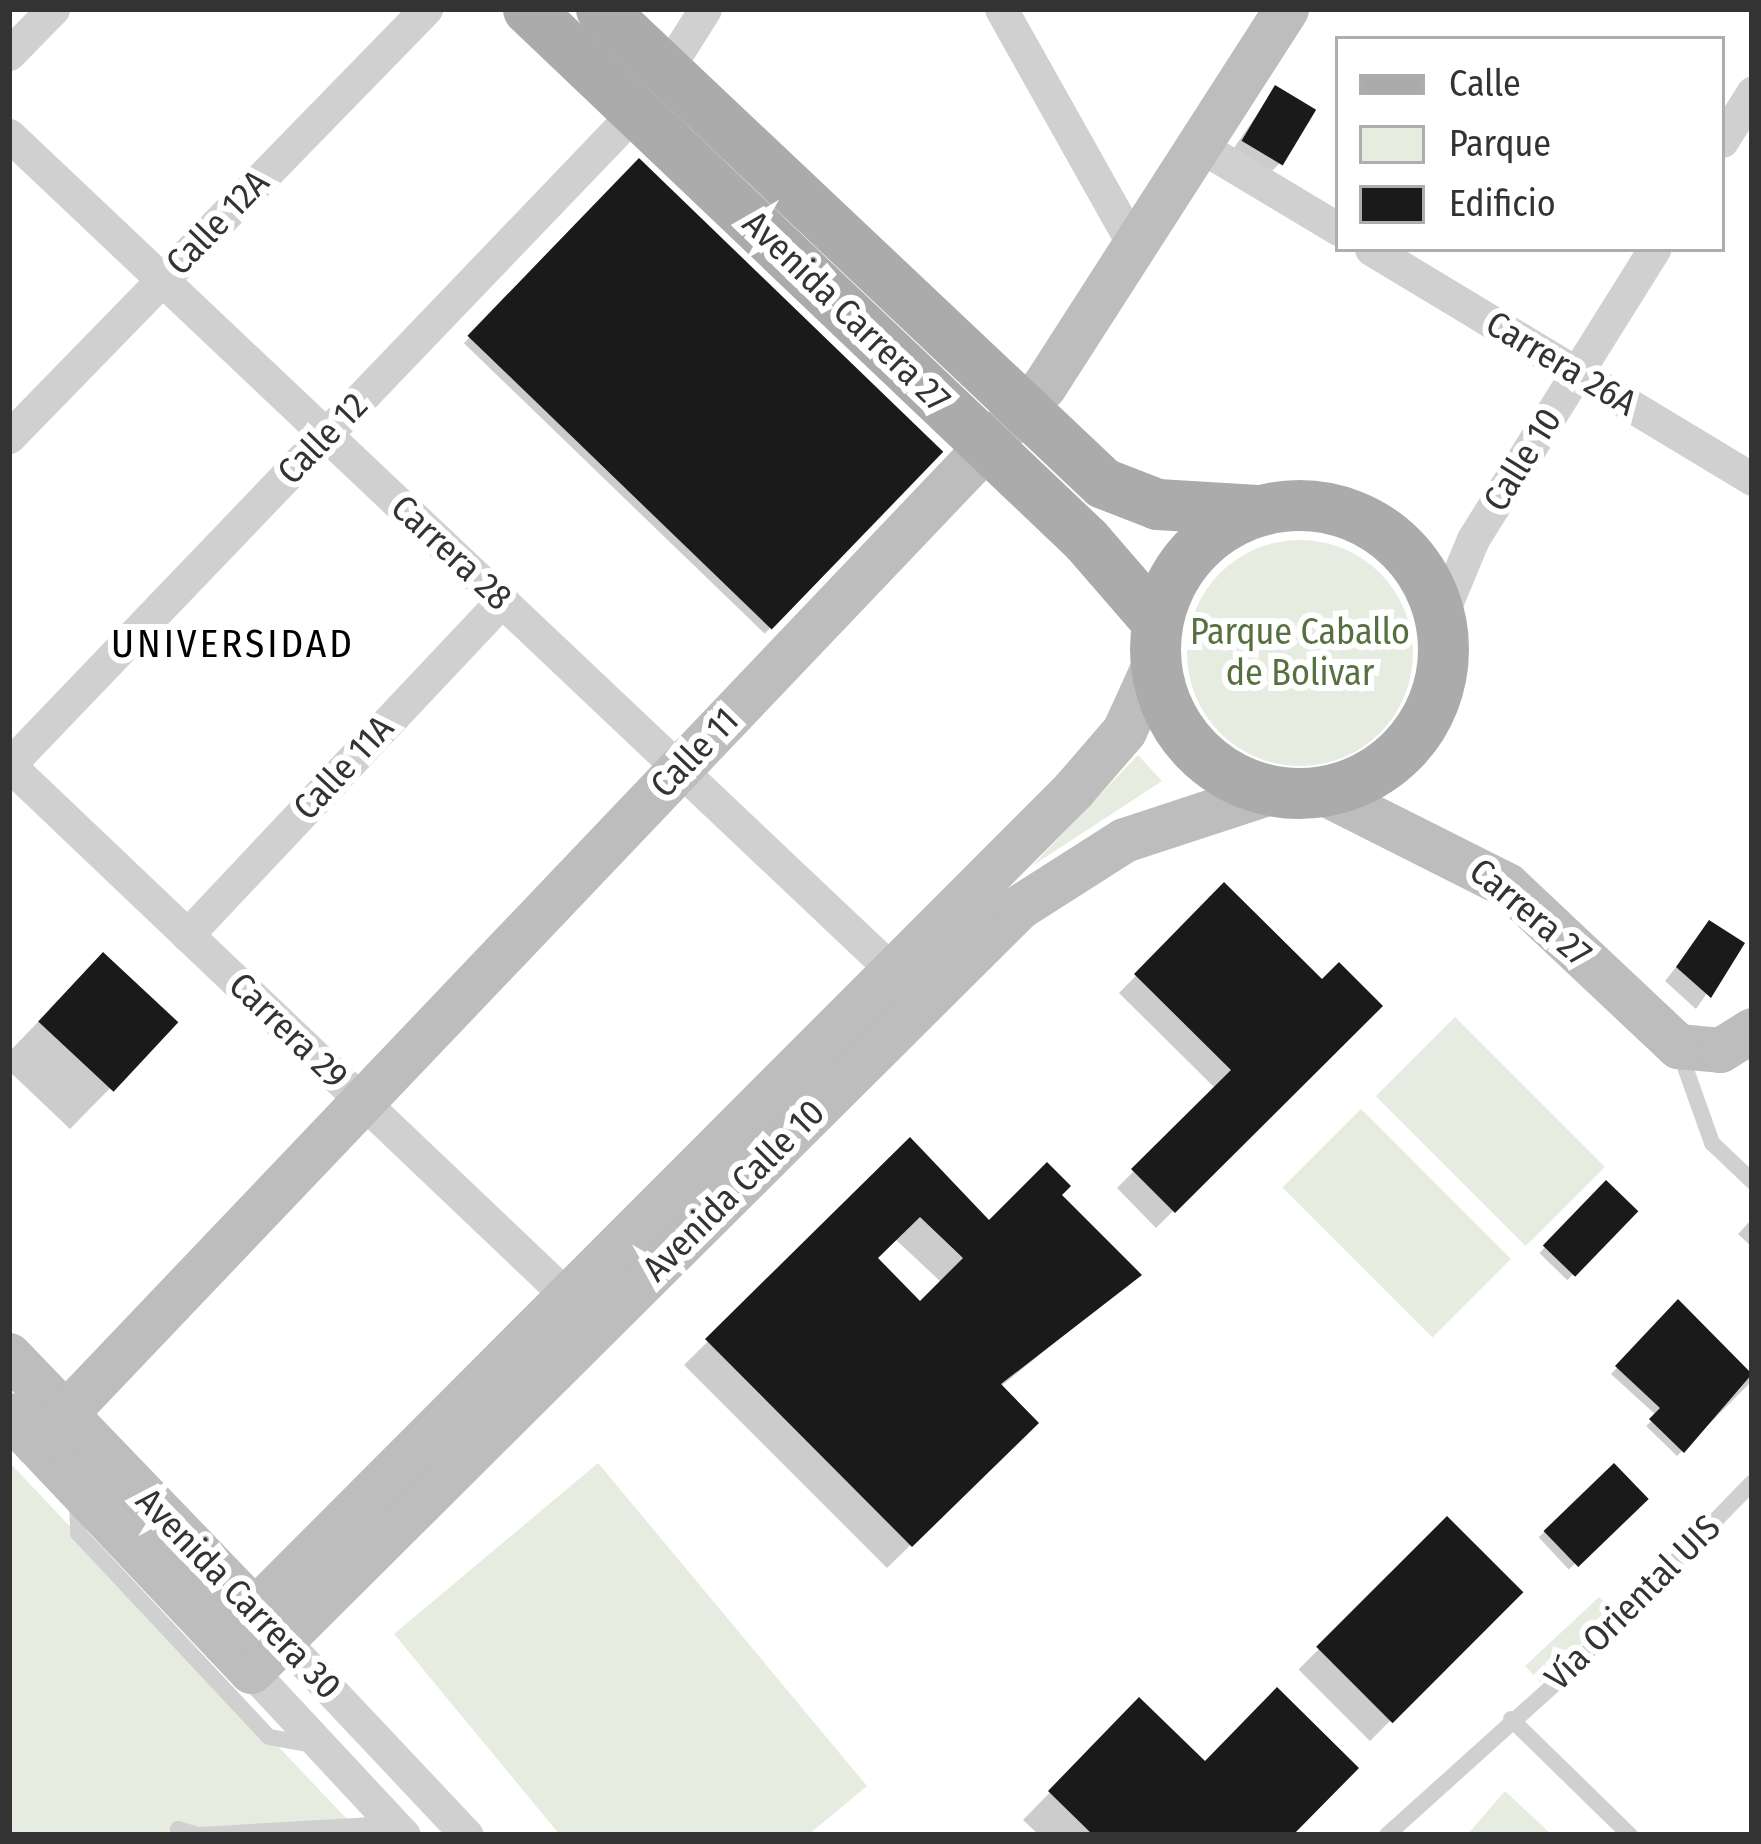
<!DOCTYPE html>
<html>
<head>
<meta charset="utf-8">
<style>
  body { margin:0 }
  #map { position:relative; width:1761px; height:1844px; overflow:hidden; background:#fff; font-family:"Fira Sans Condensed",sans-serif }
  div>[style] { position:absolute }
  .green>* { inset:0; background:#e6ecdf; transform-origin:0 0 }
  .round { border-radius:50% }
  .shadow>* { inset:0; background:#0003; transform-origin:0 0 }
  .building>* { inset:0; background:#1a1a1a; transform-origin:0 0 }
  .lane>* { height:16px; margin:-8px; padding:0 8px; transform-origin:8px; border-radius:8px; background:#d0d0d0 }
  .street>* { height:33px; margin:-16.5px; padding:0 16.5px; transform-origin:16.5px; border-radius:16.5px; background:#d0d0d0 }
  .secondary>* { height:45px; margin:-22.5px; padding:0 22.5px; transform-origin:22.5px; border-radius:22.5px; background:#bdbdbd }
  .primary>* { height:51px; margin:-25.5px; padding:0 25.5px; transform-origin:25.5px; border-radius:25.5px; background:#ababab }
  .primary>.ring { margin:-25.5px; padding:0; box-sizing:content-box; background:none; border:51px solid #ababab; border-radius:50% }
  span { translate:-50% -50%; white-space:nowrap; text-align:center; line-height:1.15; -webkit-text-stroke:12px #fff; paint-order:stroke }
  .street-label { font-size:36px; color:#333 }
  .park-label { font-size:36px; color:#56703f }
  .neighbourhood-label { font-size:39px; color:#000; letter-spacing:3px }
  .frame { position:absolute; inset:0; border:12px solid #333; pointer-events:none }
  .legend { position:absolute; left:1335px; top:36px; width:390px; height:216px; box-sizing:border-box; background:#fff; border:3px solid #adadad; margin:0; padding:15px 21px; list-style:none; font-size:36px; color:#333 }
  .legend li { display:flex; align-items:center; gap:24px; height:60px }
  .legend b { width:60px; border:3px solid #adadad }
</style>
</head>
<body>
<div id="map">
  <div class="green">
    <div class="round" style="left:1187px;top:540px;width:226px;height:226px"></div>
    <div style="clip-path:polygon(1138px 755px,1162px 781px,1032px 866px)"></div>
    <div style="left:1455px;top:1017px;width:212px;height:112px;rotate:45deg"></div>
    <div style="left:1361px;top:1109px;width:212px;height:111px;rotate:45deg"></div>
    <div style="clip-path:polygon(9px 1462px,362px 1835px,9px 1835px)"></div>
    <div style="clip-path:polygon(598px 1463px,867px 1786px,808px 1835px,560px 1835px,394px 1634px)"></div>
    <div style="left:1599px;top:1597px;width:22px;height:101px;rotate:47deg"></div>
    <div style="clip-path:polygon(1505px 1791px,1552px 1835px,1467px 1835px)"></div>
  </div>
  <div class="shadow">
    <div style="clip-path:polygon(1275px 89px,1279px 164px,1266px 177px,1229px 155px)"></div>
    <div style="left:639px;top:162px;width:418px;height:252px;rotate:44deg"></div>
    <div style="clip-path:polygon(1224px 886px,1322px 983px,1379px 1006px,1156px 1228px,1117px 1188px,1216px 1089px,1119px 993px)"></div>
    <div style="clip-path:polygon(1710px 924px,1741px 944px,1696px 1009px,1665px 981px)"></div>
    <div style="clip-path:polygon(64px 995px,174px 1023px,70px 1129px,9px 1071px,9px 1052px)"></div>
    <div style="clip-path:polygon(evenodd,910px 1142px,989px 1224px,1138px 1275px,1000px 1387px,1035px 1423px,887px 1568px,684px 1365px,910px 1142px,894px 1238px,942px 1283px,920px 1305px,874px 1259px,894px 1238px)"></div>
    <div style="left:1606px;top:1184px;width:39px;height:96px;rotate:44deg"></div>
    <div style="clip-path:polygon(1752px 1219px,1752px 1247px,1738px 1234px)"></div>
    <div style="clip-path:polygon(1678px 1304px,1752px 1381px,1677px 1456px,1646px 1426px,1657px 1416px,1611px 1374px)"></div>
    <div style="left:1614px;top:1467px;width:44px;height:103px;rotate:47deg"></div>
    <div style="left:1447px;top:1521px;width:101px;height:210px;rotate:45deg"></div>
    <div style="clip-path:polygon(1139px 1701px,1205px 1765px,1289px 1835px,1039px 1835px,1023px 1820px)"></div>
  </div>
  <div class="building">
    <div style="left:1275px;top:85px;width:48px;height:65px;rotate:31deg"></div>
    <div style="left:639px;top:158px;width:423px;height:247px;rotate:44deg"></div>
    <div style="clip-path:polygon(1224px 882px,1322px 979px,1339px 962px,1383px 1006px,1175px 1213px,1131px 1169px,1231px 1070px,1134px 974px)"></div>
    <div style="clip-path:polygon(1709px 920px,1745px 943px,1711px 998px,1676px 967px)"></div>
    <div style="left:103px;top:952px;width:103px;height:95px;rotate:43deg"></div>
    <div style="clip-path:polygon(evenodd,910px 1137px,989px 1220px,1047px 1162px,1071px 1186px,1062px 1195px,1142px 1275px,1001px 1384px,1039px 1423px,912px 1547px,705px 1339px,910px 1137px,920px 1217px,963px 1258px,920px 1301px,878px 1258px,920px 1217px)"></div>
    <div style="left:1606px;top:1180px;width:45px;height:91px;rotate:44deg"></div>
    <div style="clip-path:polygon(1678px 1299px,1752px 1374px,1684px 1453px,1649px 1419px,1660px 1408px,1615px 1366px)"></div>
    <div style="left:1614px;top:1463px;width:50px;height:98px;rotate:46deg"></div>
    <div style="left:1447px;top:1516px;width:108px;height:185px;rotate:45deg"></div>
    <div style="clip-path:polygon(1277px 1687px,1359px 1768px,1293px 1835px,1093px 1835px,1048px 1791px,1139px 1697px,1205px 1761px)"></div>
  </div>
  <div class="lane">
    <div style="left:1680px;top:1053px;width:96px;rotate:70.4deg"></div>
    <div style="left:1712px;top:1143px;width:55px;rotate:43.5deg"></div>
    <div style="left:77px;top:1500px;width:33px;rotate:88deg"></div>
    <div style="left:78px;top:1533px;width:279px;rotate:46.9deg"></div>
    <div style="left:269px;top:1737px;width:46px;rotate:10.1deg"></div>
    <div style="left:1511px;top:1719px;width:166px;rotate:44.3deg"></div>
    <div style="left:178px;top:1829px;width:21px;rotate:17deg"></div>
    <div style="left:200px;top:1835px;width:190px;rotate:-3.3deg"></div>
    <div style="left:1387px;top:1835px;width:241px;rotate:-42deg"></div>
    <div style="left:1566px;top:1674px;width:267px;rotate:-45.8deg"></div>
  </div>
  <div class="street">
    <div style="left:1001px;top:9px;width:274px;rotate:60.7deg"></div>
    <div style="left:9px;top:54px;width:63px;rotate:-45.6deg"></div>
    <div style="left:666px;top:71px;width:73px;rotate:-57.8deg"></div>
    <div style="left:9px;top:135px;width:1217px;rotate:43.4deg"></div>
    <div style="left:1722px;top:141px;width:57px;rotate:-58deg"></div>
    <div style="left:1200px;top:146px;width:161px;rotate:31deg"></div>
    <div style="left:1371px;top:249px;width:445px;rotate:31.1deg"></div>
    <div style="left:9px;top:437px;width:598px;rotate:-45.75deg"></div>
    <div style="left:1441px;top:616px;width:83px;rotate:-67.4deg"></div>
    <div style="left:1473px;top:539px;width:342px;rotate:-58deg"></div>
    <div style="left:9px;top:765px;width:906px;rotate:-46.21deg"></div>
    <div style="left:9px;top:765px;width:770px;rotate:43.58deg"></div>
    <div style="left:187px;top:935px;width:459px;rotate:-46.7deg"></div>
    <div style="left:283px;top:1640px;width:268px;rotate:46.7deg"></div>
    <div style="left:251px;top:1671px;width:224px;rotate:47deg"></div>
  </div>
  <div class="secondary">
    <div style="left:1324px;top:793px;width:205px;rotate:26.7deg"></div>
    <div style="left:1507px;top:885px;width:235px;rotate:43.3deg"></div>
    <div style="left:1678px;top:1046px;width:42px;rotate:5.4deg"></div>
    <div style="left:1720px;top:1050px;width:38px;rotate:-32deg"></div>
    <div style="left:9px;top:1355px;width:380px;rotate:46.1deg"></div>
    <div style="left:9px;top:1415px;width:352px;rotate:46.6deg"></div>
    <div style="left:251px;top:1671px;width:1083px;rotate:-44.85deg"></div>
    <div style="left:1019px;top:907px;width:125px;rotate:-32.5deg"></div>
    <div style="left:1124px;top:840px;width:154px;rotate:-18.2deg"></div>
    <div style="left:36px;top:1444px;width:1461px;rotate:-46.39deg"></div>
    <div style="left:1044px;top:386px;width:448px;rotate:-57.3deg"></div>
    <div style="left:223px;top:1641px;width:1203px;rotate:-45.03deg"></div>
    <div style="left:1073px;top:790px;width:78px;rotate:-49.2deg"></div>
    <div style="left:1124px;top:731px;width:72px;rotate:-65.6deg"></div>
  </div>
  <div class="primary">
    <div style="left:528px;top:9px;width:770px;rotate:43.58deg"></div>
    <div style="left:1086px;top:540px;width:108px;rotate:49.1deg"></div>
    <div style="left:601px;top:9px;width:690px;rotate:43.36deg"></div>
    <div style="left:1103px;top:483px;width:58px;rotate:21.3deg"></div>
    <div style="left:1157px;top:504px;width:100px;rotate:3.4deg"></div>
    <div class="ring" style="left:1155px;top:505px;width:237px;height:237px"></div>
  </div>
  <div class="street-label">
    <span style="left:218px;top:223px;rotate:-46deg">Calle 12A</span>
    <span style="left:846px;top:312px;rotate:44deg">Avenida Carrera 27</span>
    <span style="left:1561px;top:364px;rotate:31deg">Carrera 26A</span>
    <span style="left:323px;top:439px;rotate:-46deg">Calle 12</span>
    <span style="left:1523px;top:460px;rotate:-58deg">Calle 10</span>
    <span style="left:451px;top:553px;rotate:43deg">Carrera 28</span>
    <span style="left:695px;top:753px;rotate:-46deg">Calle 11</span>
    <span style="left:344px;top:768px;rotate:-47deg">Calle 11A</span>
    <span style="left:1530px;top:913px;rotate:40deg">Carrera 27</span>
    <span style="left:288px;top:1031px;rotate:44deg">Carrera 29</span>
    <span style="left:734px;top:1191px;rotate:-45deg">Avenida Calle 10</span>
    <span style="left:238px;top:1594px;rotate:46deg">Avenida Carrera 30</span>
    <span style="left:1633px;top:1603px;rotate:-45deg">Vía Oriental UIS</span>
  </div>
  <div class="park-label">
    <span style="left:1300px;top:653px">Parque Caballo<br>de Bolivar</span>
  </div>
  <div class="neighbourhood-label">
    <span style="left:233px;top:644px">UNIVERSIDAD</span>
  </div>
  <div class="frame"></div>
  <ul class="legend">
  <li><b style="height:15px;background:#ababab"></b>Calle</li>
  <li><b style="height:33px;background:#e6ecdf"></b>Parque</li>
  <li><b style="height:33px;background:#1a1a1a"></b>Edificio</li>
  </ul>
</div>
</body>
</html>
